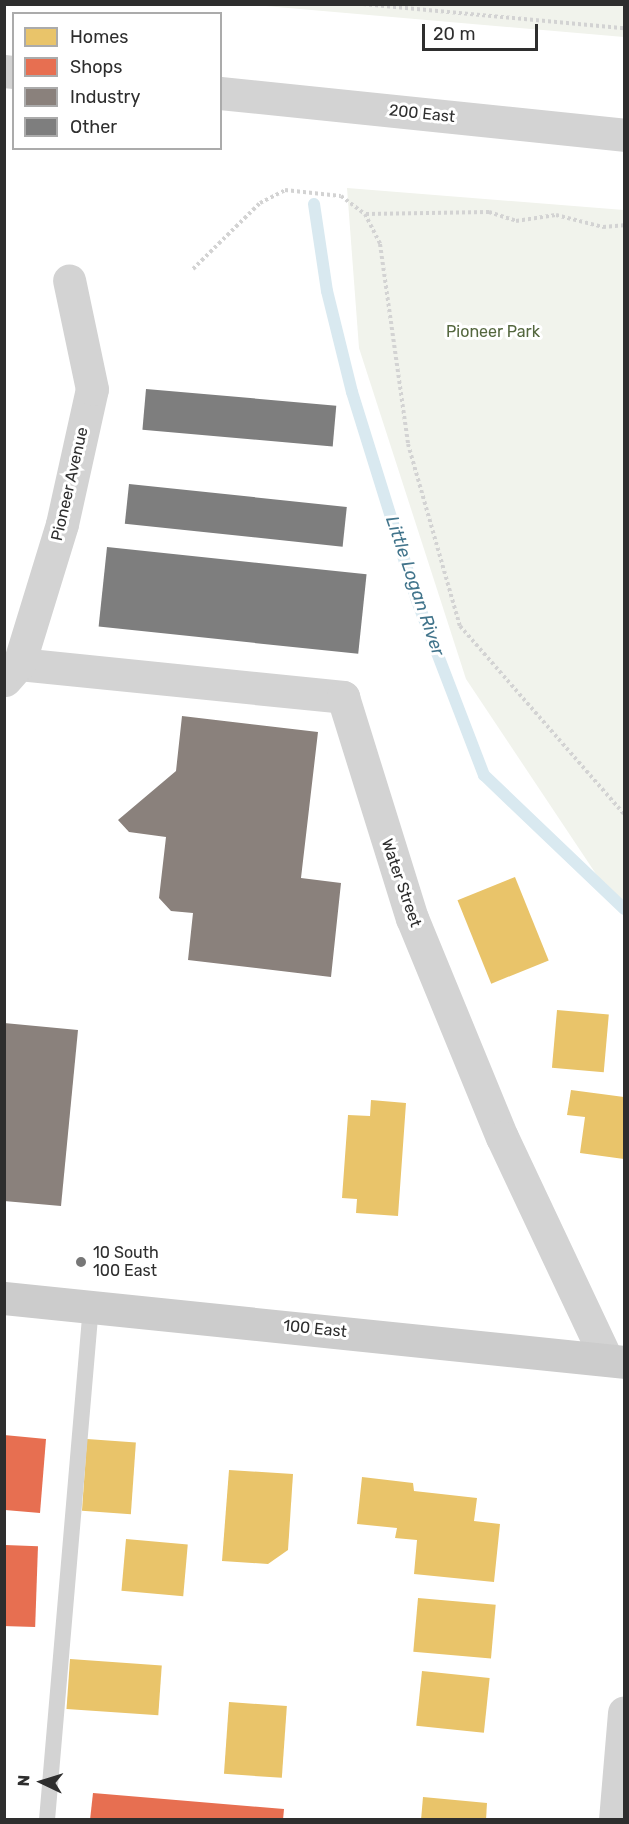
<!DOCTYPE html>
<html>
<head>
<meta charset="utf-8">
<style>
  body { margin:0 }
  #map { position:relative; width:629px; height:1824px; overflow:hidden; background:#fff; font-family:Rubik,sans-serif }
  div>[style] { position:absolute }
  .green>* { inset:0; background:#f1f3ec }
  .homes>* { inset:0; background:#e9c46a; transform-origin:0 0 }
  .shops>* { inset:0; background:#e76f51; transform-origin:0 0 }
  .industry>* { inset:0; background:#8a817c }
  .stream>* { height:12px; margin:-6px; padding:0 6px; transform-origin:6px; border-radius:6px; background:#d9e9f0 }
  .building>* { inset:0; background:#7e7e7e; transform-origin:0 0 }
  .path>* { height:4px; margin-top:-2px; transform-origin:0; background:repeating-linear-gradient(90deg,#d3d3d3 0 3px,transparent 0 6px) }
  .service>* { height:16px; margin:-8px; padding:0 8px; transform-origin:8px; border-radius:8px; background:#d3d3d3 }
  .minor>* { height:33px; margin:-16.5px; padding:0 16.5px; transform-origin:16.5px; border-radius:16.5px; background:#d3d3d3 }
  .tertiary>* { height:33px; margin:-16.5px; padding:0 16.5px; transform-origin:16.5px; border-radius:16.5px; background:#d3d3d3 }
  .secondary>* { height:33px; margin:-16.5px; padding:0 16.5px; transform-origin:16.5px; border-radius:16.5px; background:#ccc }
  .dots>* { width:16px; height:16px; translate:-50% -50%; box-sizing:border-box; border:3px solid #fff; border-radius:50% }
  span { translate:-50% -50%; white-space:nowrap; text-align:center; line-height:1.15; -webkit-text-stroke:6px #fff; paint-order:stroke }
  .street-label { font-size:16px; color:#2e2e2e }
  .park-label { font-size:16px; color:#54673e }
  .poi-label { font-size:16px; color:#2e2e2e }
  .left { translate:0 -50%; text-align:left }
  .water-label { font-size:18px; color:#41748b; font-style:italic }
  .frame { position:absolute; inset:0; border:6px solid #2e2e2e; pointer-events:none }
  .legend { position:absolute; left:12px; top:12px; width:210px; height:138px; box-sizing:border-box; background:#fff; border:2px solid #ababab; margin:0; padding:8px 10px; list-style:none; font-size:18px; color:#2e2e2e }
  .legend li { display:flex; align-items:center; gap:12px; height:30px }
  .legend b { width:30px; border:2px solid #ababab }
  .north { position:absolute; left:12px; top:1752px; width:60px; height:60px; -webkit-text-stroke:4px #fff; paint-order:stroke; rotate:274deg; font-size:16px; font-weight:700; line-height:24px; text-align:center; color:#2e2e2e }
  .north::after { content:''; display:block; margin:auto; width:21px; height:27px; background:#2e2e2e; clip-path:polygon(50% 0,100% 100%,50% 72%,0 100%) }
  .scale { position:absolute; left:422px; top:24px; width:116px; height:27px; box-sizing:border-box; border:3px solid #2e2e2e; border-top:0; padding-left:8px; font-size:18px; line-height:21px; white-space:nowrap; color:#2e2e2e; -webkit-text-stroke:4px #fff; paint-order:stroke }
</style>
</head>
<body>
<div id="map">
  <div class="green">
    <div style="clip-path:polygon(253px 5px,624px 5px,624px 37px)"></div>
    <div style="clip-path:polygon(347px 188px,624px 210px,624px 916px,466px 679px,359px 348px)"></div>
  </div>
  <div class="homes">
    <div style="left:515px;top:877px;width:90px;height:62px;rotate:68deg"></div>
    <div style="left:557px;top:1010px;width:52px;height:58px;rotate:5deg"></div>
    <div style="clip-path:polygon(571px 1090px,624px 1097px,624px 1159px,580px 1153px,585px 1117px,567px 1115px)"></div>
    <div style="clip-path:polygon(371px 1100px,406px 1103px,398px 1216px,356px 1213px,357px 1199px,342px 1198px,348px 1115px,370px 1116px)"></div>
    <div style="left:87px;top:1439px;width:49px;height:72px;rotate:4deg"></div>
    <div style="clip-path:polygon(229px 1470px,293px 1474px,288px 1550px,268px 1564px,222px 1561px)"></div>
    <div style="clip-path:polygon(362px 1477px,413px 1483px,414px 1491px,477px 1498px,474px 1521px,500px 1524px,494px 1582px,414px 1574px,417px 1540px,395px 1538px,397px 1528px,357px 1524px)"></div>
    <div style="left:126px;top:1539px;width:62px;height:52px;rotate:5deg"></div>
    <div style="left:418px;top:1598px;width:78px;height:54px;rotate:5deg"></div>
    <div style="left:70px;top:1659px;width:92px;height:50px;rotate:4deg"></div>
    <div style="left:422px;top:1671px;width:68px;height:55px;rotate:6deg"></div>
    <div style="left:229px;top:1702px;width:58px;height:72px;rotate:4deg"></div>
    <div style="clip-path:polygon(423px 1797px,487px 1803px,486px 1820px,421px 1820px)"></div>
  </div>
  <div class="shops">
    <div style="clip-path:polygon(4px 1435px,46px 1439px,40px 1513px,5px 1510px)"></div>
    <div style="left:5px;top:1545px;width:33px;height:81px;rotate:2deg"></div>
    <div style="clip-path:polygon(93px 1793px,284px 1809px,283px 1820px,90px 1820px)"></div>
  </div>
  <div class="industry">
    <div style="clip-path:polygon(182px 716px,318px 732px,301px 878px,341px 883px,331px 977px,188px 960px,193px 913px,171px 911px,159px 898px,166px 837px,129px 832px,118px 820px,176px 771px)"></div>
    <div style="clip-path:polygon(4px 1023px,78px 1030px,61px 1206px,4px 1201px)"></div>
  </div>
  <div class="stream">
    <div style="left:314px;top:204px;width:88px;rotate:81.5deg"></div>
    <div style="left:327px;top:291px;width:104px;rotate:76.1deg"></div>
    <div style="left:352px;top:392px;width:216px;rotate:72.7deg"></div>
    <div style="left:416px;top:598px;width:190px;rotate:69deg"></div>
    <div style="left:484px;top:775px;width:194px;rotate:43.7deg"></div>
  </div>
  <div class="building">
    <div style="left:146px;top:389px;width:191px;height:41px;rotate:5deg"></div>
    <div style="left:129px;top:484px;width:219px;height:40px;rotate:6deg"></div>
    <div style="left:107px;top:547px;width:261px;height:80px;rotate:6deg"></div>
  </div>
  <div class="path">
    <div style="left:363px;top:4px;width:262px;rotate:5.3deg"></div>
    <div style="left:366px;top:214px;width:123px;rotate:-0.9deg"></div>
    <div style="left:489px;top:212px;width:28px;rotate:18deg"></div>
    <div style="left:516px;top:221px;width:40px;rotate:-8.5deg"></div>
    <div style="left:556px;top:215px;width:49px;rotate:14.3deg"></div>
    <div style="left:603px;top:227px;width:21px;rotate:-5deg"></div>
    <div style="left:193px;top:269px;width:94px;rotate:-44.6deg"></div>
    <div style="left:260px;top:203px;width:28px;rotate:-27deg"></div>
    <div style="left:285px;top:190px;width:56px;rotate:6.1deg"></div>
    <div style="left:341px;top:196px;width:30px;rotate:37deg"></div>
    <div style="left:365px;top:214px;width:34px;rotate:63deg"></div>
    <div style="left:380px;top:244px;width:202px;rotate:82deg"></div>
    <div style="left:408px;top:444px;width:189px;rotate:74.1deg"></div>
    <div style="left:460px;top:626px;width:249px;rotate:48.9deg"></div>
  </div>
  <div class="service">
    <div style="left:47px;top:1820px;width:516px;rotate:-85.11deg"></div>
  </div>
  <div class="minor">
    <div style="left:19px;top:664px;width:326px;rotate:5.8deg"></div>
    <div style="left:343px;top:697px;width:232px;rotate:72.7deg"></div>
    <div style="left:412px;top:918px;width:237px;rotate:67.7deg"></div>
    <div style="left:502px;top:1137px;width:246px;rotate:64.8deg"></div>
    <div style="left:5px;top:680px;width:21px;rotate:-49deg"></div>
    <div style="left:19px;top:664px;width:146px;rotate:-72.9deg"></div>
    <div style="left:62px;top:524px;width:138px;rotate:-77.5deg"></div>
    <div style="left:92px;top:389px;width:111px;rotate:-101.9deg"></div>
    <div style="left:615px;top:1820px;width:108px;rotate:-85.2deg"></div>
  </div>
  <div class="tertiary">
    <div style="left:4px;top:71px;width:10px;rotate:6deg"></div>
    <div style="left:220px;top:93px;width:406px;rotate:5.9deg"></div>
  </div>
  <div class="secondary">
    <div style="left:4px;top:1298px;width:623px;rotate:5.89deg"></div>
  </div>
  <div class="dots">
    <div style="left:81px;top:1262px;background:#777"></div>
  </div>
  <div class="street-label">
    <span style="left:422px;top:114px;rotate:6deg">200 East</span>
    <span style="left:70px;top:484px;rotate:-77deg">Pioneer Avenue</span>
    <span style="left:401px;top:883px;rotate:71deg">Water Street</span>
    <span style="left:315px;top:1329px;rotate:6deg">100 East</span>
  </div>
  <div class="park-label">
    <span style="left:493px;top:332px">Pioneer Park</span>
  </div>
  <div class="poi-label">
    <span class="left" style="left:93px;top:1262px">10 South<br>100 East</span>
  </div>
  <div class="water-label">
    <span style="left:415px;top:586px;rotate:71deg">Little Logan River</span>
  </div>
  <div class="frame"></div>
  <ul class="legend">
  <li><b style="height:16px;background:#e9c46a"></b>Homes</li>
  <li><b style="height:16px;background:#e76f51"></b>Shops</li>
  <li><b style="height:16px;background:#8a817c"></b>Industry</li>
  <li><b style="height:16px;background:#7e7e7e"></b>Other</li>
  </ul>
  <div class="north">N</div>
  <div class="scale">20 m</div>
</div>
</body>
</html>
